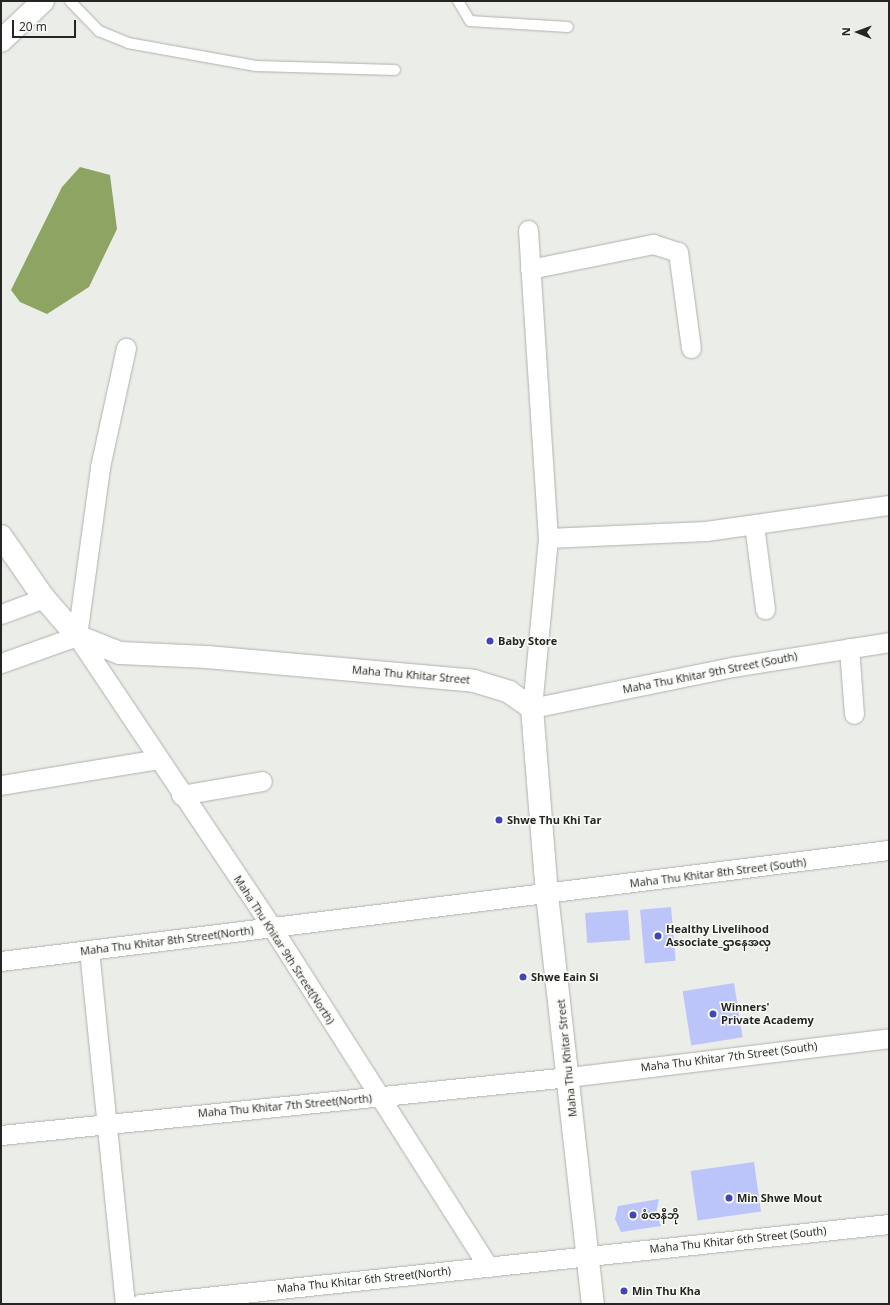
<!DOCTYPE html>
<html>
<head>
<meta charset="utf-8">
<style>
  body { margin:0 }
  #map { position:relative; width:890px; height:1305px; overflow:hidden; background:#ebede9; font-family:"Open Sans","Noto Sans Myanmar",sans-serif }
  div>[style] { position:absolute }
  .water>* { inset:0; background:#8ea462 }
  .building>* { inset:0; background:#bcc5fa; transform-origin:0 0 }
  .roads { filter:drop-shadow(0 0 1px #afb1ac) drop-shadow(0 0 1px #afb1ac) }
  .service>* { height:10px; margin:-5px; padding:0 5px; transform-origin:5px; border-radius:5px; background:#fff }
  .minor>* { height:19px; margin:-9.5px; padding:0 9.5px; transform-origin:9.5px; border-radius:9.5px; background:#fff }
  .tertiary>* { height:22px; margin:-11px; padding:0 11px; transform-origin:11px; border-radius:11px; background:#fff }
  .secondary>* { height:22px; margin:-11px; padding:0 11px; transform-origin:11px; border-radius:11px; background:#fff }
  .dots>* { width:11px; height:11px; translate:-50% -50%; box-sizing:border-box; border:2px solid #f9fbf6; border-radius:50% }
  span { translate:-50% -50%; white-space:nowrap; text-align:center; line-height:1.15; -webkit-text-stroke:3px #f9fbf6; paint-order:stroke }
  .poi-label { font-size:11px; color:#252624; font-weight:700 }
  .left { translate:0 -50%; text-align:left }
  .street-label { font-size:11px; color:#252624 }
  .frame { position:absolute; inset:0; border:2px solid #252624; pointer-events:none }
  .north { position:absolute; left:838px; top:12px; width:40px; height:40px; -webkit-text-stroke:3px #f9fbf6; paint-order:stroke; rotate:271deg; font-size:11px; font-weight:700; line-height:16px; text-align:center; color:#252624 }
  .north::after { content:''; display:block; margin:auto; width:14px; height:18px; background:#252624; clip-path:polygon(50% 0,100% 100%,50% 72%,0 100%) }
  .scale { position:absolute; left:12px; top:20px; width:64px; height:18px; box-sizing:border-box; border:2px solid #252624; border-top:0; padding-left:5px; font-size:12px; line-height:14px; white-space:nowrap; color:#252624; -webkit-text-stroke:3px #f9fbf6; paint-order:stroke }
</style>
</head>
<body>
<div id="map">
  <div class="water">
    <div style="clip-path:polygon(80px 167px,110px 175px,117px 229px,89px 287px,47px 314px,20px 302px,11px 290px,62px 187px)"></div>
  </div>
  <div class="building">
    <div style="left:671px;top:907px;width:54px;height:31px;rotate:85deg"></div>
    <div style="left:628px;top:910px;width:30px;height:43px;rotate:86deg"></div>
    <div style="left:734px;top:983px;width:55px;height:52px;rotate:81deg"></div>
    <div style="left:754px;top:1162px;width:50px;height:64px;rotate:82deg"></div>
    <div style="clip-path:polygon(659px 1199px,656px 1214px,661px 1226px,621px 1232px,615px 1219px,618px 1206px)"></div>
  </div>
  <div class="roads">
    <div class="service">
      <div style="left:70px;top:1px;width:42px;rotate:46deg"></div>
      <div style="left:99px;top:31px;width:31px;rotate:22deg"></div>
      <div style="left:128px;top:43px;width:130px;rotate:10.2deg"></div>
      <div style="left:256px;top:66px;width:139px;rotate:1.6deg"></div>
      <div style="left:458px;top:1px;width:23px;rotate:59deg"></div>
      <div style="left:470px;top:21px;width:98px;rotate:3.5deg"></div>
    </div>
    <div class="minor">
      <div style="left:528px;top:230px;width:309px;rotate:86.3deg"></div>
      <div style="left:548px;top:538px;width:171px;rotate:95.4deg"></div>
      <div style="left:532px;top:708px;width:204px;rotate:-11.6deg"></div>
      <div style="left:732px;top:667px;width:159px;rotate:-9deg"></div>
      <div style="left:530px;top:269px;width:126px;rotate:-11.5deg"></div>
      <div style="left:653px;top:244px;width:26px;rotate:18deg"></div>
      <div style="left:678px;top:252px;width:97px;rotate:82.3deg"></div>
      <div style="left:754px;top:525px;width:85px;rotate:82.5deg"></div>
      <div style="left:548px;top:538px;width:158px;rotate:-2.5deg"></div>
      <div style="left:706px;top:531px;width:185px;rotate:-8.1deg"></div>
      <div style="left:1px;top:614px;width:46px;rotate:-20.4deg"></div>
      <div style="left:77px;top:636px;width:353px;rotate:56.2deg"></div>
      <div style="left:273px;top:929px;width:401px;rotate:57.5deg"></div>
      <div style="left:77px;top:636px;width:171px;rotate:-82.2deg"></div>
      <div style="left:100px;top:467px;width:122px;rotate:-77.7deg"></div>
      <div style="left:849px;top:648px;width:66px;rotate:85.7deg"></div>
      <div style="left:1px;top:663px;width:81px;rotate:-19.6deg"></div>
      <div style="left:1px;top:785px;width:159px;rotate:-9.4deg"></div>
      <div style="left:181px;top:795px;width:82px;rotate:-9.8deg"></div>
      <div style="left:89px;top:950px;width:356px;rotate:84.2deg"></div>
      <div style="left:1px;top:961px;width:895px;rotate:-7.13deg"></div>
      <div style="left:1px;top:1135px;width:571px;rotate:-5.83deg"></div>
      <div style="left:569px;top:1077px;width:322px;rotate:-6.9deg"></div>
      <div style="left:140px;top:1304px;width:753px;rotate:-6.1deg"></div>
    </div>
    <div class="tertiary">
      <div style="left:1px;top:536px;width:75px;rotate:55.3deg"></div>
      <div style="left:44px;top:598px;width:50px;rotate:49deg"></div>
      <div style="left:77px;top:636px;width:46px;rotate:21.6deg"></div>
      <div style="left:120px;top:653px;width:87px;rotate:2.6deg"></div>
      <div style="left:207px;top:657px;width:268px;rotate:5.1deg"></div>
      <div style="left:474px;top:681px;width:37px;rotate:17deg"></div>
      <div style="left:509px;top:692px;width:28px;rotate:35deg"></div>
      <div style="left:532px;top:708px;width:188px;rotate:85.4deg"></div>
      <div style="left:547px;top:895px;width:412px;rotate:83.6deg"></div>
    </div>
    <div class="secondary">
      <div style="left:1px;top:41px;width:58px;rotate:-43.6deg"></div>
    </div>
  </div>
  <div class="dots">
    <div style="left:490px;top:641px;background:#4444b9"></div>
    <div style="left:499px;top:820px;background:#4444b9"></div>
    <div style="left:658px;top:936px;background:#4444b9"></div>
    <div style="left:523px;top:977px;background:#4444b9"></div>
    <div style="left:713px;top:1014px;background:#4444b9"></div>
    <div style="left:729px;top:1198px;background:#4444b9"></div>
    <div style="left:633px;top:1215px;background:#4444b9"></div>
    <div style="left:624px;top:1291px;background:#4444b9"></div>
  </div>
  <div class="poi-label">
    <span class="left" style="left:498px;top:641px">Baby Store</span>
    <span class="left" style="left:507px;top:820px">Shwe Thu Khi Tar</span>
    <span class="left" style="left:666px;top:936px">Healthy Livelihood<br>Associate_ဌာနေအလှ</span>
    <span class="left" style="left:531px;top:977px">Shwe Eain Si</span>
    <span class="left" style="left:721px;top:1014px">Winners'<br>Private Academy</span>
    <span class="left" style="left:737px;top:1198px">Min Shwe Mout</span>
    <span class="left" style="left:641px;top:1215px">စံဇာနီဘို</span>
    <span class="left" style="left:632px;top:1291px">Min Thu Kha</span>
  </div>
  <div class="street-label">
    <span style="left:710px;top:673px;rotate:-11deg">Maha Thu Khitar 9th Street (South)</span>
    <span style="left:411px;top:675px;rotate:5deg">Maha Thu Khitar Street</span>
    <span style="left:718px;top:873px;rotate:-7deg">Maha Thu Khitar 8th Street (South)</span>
    <span style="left:167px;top:941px;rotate:-7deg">Maha Thu Khitar 8th Street(North)</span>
    <span style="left:284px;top:950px;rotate:57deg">Maha Thu Khitar 9th Street(North)</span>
    <span style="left:729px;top:1057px;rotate:-7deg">Maha Thu Khitar 7th Street (South)</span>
    <span style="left:567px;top:1058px;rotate:-96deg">Maha Thu Khitar Street</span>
    <span style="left:285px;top:1106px;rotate:-5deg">Maha Thu Khitar 7th Street(North)</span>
    <span style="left:738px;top:1240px;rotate:-6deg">Maha Thu Khitar 6th Street (South)</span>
    <span style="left:364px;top:1280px;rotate:-6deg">Maha Thu Khitar 6th Street(North)</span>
  </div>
  <div class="frame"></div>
  <div class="north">N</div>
  <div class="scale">20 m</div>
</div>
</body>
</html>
